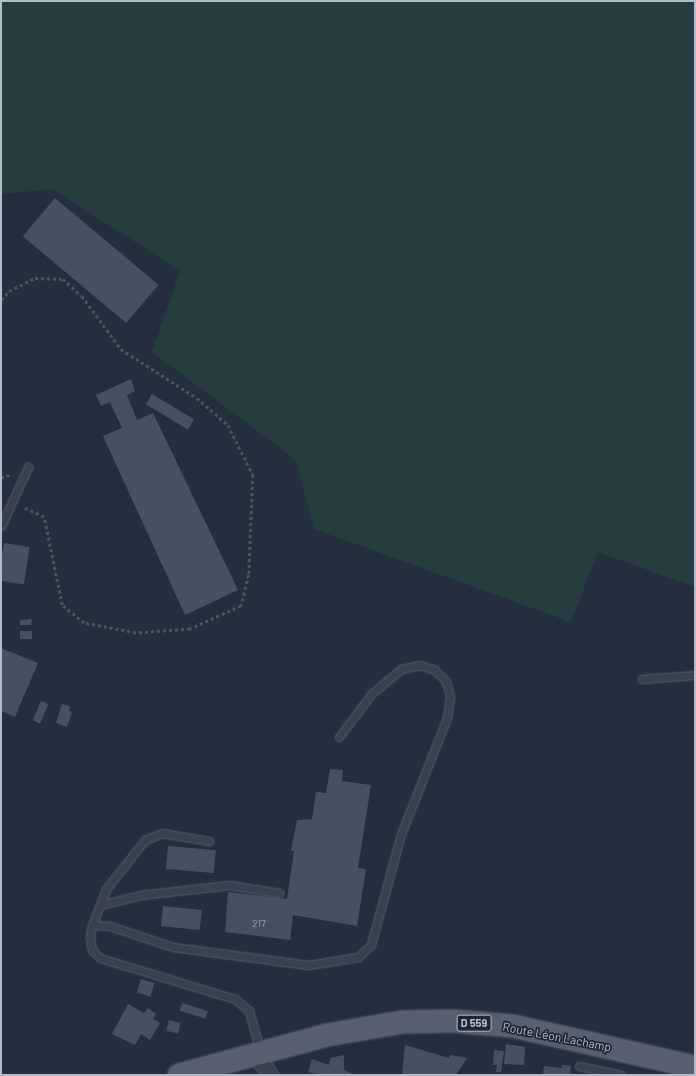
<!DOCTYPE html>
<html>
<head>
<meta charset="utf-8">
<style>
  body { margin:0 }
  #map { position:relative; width:696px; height:1076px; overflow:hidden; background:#242f3e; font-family:Barlow,sans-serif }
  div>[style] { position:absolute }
  .green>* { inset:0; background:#263c3f }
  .building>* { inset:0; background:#455162; transform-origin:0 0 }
  .path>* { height:2.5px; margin-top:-1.25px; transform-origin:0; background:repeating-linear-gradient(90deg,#44595c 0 3px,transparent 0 6px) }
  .roads { filter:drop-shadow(0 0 1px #565f6c) drop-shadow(0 0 1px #565f6c) }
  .service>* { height:7px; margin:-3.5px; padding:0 3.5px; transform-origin:3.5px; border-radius:3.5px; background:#38414e }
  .minor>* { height:15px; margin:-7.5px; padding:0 7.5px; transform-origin:7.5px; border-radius:7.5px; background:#38414e }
  .primary>* { height:22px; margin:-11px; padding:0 11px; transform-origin:11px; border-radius:11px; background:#56606e }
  span { translate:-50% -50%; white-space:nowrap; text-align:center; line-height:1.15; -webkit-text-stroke:3.5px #1d2633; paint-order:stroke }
  .number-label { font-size:10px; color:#98a1af }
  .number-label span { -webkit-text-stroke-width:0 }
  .shield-label span { padding:1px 3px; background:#1d2633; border:1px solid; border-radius:3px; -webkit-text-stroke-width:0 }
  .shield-label { font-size:11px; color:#b4bcc9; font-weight:700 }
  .street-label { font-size:12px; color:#b4bcc9 }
  .frame { position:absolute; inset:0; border:2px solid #b4bcc9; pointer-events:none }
</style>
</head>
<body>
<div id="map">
  <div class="green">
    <div style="clip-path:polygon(1px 1px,695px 1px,695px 587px,598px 552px,571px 622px,314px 529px,296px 460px,152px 352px,180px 271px,53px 189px,1px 194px)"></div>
  </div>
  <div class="building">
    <div style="left:55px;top:198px;width:135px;height:50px;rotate:40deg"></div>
    <div style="clip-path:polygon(131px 379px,135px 391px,127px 395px,137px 420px,153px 413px,238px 590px,185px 615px,103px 436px,122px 428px,110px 402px,101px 406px,96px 395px)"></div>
    <div style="left:152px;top:394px;width:49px;height:12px;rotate:31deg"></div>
    <div style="left:4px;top:543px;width:26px;height:38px;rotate:9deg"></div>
    <div style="clip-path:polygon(32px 619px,31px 625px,20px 625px,20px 620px)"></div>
    <div style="left:32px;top:631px;width:8px;height:12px;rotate:90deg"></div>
    <div style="clip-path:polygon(1px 648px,38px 663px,15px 717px,1px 711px)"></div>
    <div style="left:41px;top:701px;width:8px;height:21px;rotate:23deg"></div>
    <div style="clip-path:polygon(62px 704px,70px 706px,69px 711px,72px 712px,67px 727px,56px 723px)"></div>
    <div style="clip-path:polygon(330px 769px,343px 770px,342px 781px,371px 785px,358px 868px,366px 869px,357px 926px,293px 915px,290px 940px,225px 932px,228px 892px,287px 899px,294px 851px,291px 851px,297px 820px,312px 819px,316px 792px,326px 793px)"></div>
    <div style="left:168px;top:846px;width:48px;height:23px;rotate:5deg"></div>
    <div style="left:163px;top:906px;width:39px;height:20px;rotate:6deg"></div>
    <div style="left:141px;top:979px;width:14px;height:14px;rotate:17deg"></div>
    <div style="left:182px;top:1003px;width:27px;height:8px;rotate:17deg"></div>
    <div style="clip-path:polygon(128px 1004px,144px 1013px,148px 1008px,156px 1014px,153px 1019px,160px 1023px,150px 1040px,141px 1034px,135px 1045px,112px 1034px)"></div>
    <div style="left:169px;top:1020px;width:12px;height:11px;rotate:14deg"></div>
    <div style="clip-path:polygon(506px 1044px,525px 1047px,524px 1065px,504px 1064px)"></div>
    <div style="clip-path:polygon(405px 1045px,449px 1058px,450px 1055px,467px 1058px,456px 1075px,402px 1075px)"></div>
    <div style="clip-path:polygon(494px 1050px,504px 1051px,501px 1072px,496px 1072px,497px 1065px,493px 1065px)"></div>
    <div style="clip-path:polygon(344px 1055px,344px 1070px,356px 1075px,319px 1075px,308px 1072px,312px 1059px,329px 1065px,330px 1058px)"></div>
    <div style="clip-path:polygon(562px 1065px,571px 1066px,570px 1073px,582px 1075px,543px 1075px,544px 1066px,562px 1068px)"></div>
  </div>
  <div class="path">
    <div style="left:1px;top:300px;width:12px;rotate:-48deg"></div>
    <div style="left:9px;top:291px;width:29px;rotate:-27deg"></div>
    <div style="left:35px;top:278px;width:28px;rotate:2deg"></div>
    <div style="left:63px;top:279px;width:25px;rotate:42deg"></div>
    <div style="left:82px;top:296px;width:66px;rotate:53.7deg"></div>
    <div style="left:121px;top:349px;width:90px;rotate:32.8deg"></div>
    <div style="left:197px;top:398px;width:41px;rotate:41.1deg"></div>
    <div style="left:228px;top:425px;width:56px;rotate:63.4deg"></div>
    <div style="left:253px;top:475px;width:100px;rotate:92.3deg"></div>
    <div style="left:249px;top:575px;width:32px;rotate:104deg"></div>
    <div style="left:241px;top:606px;width:56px;rotate:155.7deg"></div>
    <div style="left:190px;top:629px;width:54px;rotate:175.8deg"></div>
    <div style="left:136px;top:633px;width:53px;rotate:-169.1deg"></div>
    <div style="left:84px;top:623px;width:28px;rotate:-141deg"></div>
    <div style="left:62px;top:605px;width:90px;rotate:-101.6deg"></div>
    <div style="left:44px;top:517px;width:23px;rotate:-155deg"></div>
    <div style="left:1px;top:478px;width:12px;rotate:-20deg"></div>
  </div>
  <div class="roads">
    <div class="service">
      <div style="left:1px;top:526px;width:65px;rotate:-65.4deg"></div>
      <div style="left:642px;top:679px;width:53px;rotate:-4.3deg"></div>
      <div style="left:100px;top:905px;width:17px;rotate:-69deg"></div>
      <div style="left:106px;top:889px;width:63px;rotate:-51.5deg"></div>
      <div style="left:145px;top:840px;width:18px;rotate:-22deg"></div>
      <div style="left:162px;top:833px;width:48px;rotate:9.7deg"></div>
      <div style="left:92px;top:925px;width:22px;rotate:-68deg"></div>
      <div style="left:100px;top:905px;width:41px;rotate:-14deg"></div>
      <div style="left:140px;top:895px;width:90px;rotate:-6.4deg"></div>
      <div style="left:229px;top:885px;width:51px;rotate:9.1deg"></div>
      <div style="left:260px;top:1050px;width:41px;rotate:-105.8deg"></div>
      <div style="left:249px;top:1011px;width:18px;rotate:-139deg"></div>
      <div style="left:235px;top:999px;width:141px;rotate:-163.1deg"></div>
      <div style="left:100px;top:958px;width:11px;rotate:-135deg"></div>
      <div style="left:92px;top:950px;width:13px;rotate:-99deg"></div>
      <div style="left:90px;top:937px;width:12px;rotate:-81deg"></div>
      <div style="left:92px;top:925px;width:18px;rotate:3deg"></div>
      <div style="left:110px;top:926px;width:66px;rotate:18.4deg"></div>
      <div style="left:173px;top:947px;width:136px;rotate:7.6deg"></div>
      <div style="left:308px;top:965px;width:51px;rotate:-9.1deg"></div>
      <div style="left:358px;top:957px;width:18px;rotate:-43deg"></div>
      <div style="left:371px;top:945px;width:115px;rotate:-74.9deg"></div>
      <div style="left:401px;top:834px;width:125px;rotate:-68.4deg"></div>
      <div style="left:447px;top:718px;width:22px;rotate:-82deg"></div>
      <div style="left:450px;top:696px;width:16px;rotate:-105deg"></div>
      <div style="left:446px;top:681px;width:16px;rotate:-135deg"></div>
      <div style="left:435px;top:670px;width:16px;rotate:-162deg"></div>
      <div style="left:420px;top:665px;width:19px;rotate:168deg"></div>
      <div style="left:401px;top:669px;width:38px;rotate:140deg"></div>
      <div style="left:372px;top:693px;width:55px;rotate:126.9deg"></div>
      <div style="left:579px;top:1066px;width:43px;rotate:12.1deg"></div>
    </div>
    <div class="minor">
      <div style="left:252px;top:1055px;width:14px;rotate:39deg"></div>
      <div style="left:263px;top:1064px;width:13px;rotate:58deg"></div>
    </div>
    <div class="primary">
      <div style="left:179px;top:1075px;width:153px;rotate:-15.1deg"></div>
      <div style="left:327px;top:1035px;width:76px;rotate:-9.8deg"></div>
      <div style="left:402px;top:1022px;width:51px;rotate:-1.1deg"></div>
      <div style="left:453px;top:1021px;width:60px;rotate:4.8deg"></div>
      <div style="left:513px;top:1026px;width:187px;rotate:12.7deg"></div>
    </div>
  </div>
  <div class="number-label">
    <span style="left:259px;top:924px">217</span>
  </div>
  <div class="shield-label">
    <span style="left:474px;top:1023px">D 559</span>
  </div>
  <div class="street-label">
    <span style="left:557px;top:1037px;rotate:11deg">Route Léon Lachamp</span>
  </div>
  <div class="frame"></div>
</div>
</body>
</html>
